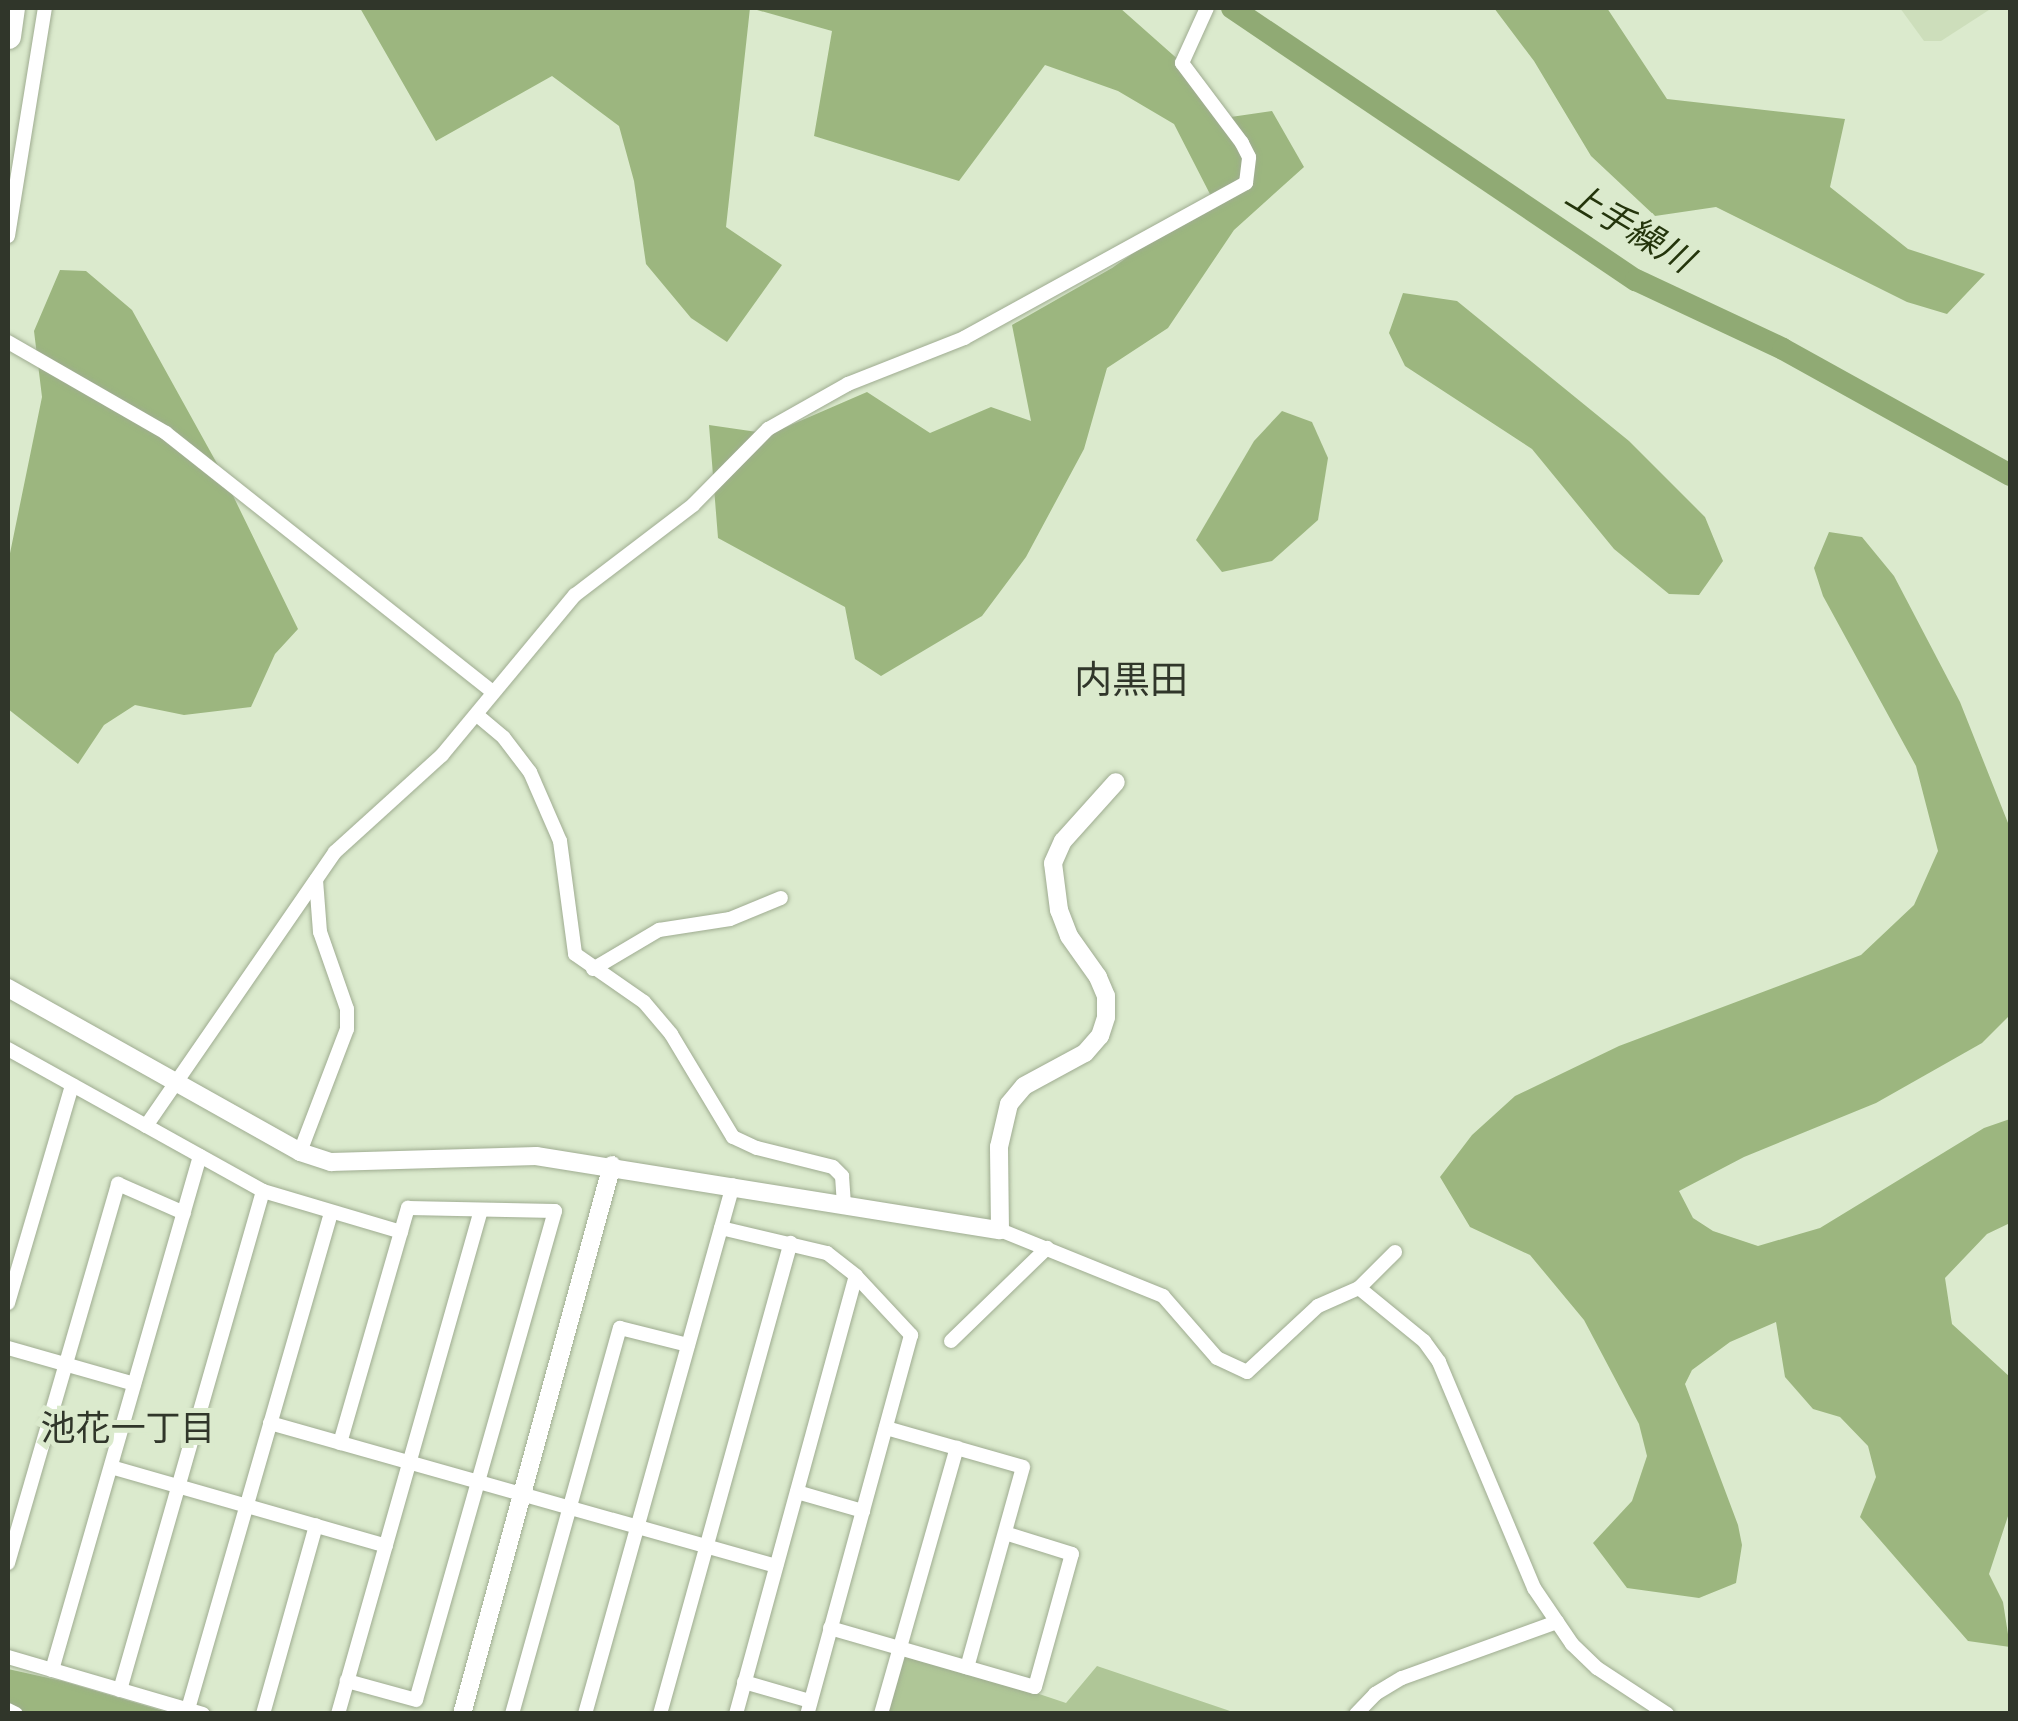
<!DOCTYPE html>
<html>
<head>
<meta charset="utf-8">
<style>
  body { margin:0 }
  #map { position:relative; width:2018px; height:1721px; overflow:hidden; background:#dbeacd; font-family:"Source Sans 3","Noto Sans JP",sans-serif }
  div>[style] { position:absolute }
  .built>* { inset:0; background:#cddebb }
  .green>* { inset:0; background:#afc697 }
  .forest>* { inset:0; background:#9cb67f }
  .river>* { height:22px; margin:-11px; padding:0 11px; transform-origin:11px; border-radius:11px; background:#90aa74 }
  .roads { filter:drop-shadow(0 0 2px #9fac91) drop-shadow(0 0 2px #9fac91) }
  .minor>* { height:14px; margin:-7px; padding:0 7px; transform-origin:7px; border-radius:7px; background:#fff }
  .tertiary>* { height:18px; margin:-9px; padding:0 9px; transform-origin:9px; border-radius:9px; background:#fff }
  .motorway>* { height:25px; margin:-12.5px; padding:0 12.5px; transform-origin:12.5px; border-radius:12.5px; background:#fff }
  span { translate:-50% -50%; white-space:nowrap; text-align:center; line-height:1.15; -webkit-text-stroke:10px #dbeacd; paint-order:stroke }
  .water-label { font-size:35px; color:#24350c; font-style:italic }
  .neighbourhood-label { font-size:35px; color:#30362a }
  .quarter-label { font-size:38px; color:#30362a }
  .frame { position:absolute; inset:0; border:10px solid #30362a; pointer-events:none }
</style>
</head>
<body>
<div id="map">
  <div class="built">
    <div style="clip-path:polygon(1900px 8px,1992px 8px,1941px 41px,1924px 41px)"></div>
  </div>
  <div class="green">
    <div style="clip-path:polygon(899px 1647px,1066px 1703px,1097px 1666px,1233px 1712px,881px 1714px)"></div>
  </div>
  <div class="forest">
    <div style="clip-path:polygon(360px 8px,750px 8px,726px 227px,782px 265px,727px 342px,691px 318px,646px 264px,634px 181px,619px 126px,552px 76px,436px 141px)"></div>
    <div style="clip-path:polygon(750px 8px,1120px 8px,1199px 78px,1217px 119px,1272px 111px,1304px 167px,1234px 230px,1168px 328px,1107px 368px,1084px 449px,1026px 557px,982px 616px,881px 676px,855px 659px,845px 607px,718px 538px,709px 425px,770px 434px,867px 392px,930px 433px,991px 407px,1031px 421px,1012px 325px,1112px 268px,1212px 198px,1174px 124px,1118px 91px,1045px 65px,959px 181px,814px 136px,832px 31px)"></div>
    <div style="clip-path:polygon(1494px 8px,1607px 8px,1667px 99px,1845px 119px,1830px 187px,1908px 249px,1985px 274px,1947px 314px,1907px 302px,1716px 207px,1655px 216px,1591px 156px,1534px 61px)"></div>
    <div style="clip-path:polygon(60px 270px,86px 271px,132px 310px,220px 469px,298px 629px,275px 654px,251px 707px,184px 715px,135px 705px,104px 725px,78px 764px,8px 709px,8px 563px,42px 397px,34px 331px)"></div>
    <div style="clip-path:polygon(1403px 293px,1457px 301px,1629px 441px,1705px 517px,1723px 561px,1699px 595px,1669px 594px,1614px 549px,1532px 449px,1405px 366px,1389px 333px)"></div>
    <div style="clip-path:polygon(1282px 411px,1312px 422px,1328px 458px,1318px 520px,1272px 561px,1222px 572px,1196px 540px,1254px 441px)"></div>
    <div style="clip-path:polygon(1829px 532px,1862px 537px,1894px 576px,1960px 702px,2010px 828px,2010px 1015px,1982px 1043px,1876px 1103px,1744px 1157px,1679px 1191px,1693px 1218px,1713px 1231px,1758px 1246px,1820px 1228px,1984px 1128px,2010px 1119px,2010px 1223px,1987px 1234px,1945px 1278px,1952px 1324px,2010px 1377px,2010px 1510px,1989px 1574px,2003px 1602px,2010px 1647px,1968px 1641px,1860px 1517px,1876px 1477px,1868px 1446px,1840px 1417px,1813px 1409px,1785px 1377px,1776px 1322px,1730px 1342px,1692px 1370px,1685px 1384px,1738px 1525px,1742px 1545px,1736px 1583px,1699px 1598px,1627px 1588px,1593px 1543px,1632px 1501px,1647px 1456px,1639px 1424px,1584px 1320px,1530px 1255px,1470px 1227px,1440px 1177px,1472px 1135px,1515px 1096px,1619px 1046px,1861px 955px,1914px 905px,1938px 851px,1916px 766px,1823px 596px,1814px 568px)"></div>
    <div style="clip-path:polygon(8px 1669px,62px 1681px,170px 1713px,8px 1713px)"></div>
  </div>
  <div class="river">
    <div style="left:1232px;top:8px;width:487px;rotate:34deg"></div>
    <div style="left:1636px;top:280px;width:162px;rotate:25.1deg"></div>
    <div style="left:1783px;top:349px;width:260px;rotate:29deg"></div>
  </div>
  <div class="roads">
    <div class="minor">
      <div style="left:8px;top:236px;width:231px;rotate:-80.8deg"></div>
      <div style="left:8px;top:342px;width:182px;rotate:29.9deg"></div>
      <div style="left:166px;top:433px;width:417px;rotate:38.4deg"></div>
      <div style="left:477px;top:715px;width:35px;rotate:40deg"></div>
      <div style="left:504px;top:738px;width:43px;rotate:52.6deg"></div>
      <div style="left:530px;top:772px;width:75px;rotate:66.5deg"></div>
      <div style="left:560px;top:841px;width:114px;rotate:82.4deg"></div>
      <div style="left:575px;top:954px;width:84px;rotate:34.8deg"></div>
      <div style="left:644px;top:1002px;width:42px;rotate:49.8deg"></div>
      <div style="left:671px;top:1034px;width:120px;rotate:59deg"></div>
      <div style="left:733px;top:1137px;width:26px;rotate:25deg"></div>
      <div style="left:757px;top:1148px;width:78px;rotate:14deg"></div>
      <div style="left:833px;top:1167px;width:13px;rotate:45deg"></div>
      <div style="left:842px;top:1176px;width:28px;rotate:86deg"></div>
      <div style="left:593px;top:969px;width:77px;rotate:-30.6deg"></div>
      <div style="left:659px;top:930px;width:72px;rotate:-8.8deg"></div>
      <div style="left:730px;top:919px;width:55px;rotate:-22.4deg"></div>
      <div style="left:8px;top:1049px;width:292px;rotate:29.1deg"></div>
      <div style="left:263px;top:1191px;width:144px;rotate:16.5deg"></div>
      <div style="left:146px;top:1126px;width:333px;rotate:-55.4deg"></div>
      <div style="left:335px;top:852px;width:144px;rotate:-42.2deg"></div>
      <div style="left:442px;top:755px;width:208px;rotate:-50.3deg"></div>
      <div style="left:575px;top:595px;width:148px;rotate:-37.3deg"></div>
      <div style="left:693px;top:505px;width:107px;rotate:-45.4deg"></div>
      <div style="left:768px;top:429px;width:92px;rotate:-29.4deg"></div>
      <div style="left:848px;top:384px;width:125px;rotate:-21.6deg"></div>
      <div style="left:964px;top:338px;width:322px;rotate:-28.8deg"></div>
      <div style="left:1246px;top:183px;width:26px;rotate:-83deg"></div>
      <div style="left:1249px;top:157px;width:16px;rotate:-117deg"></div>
      <div style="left:1242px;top:143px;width:100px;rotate:-126.9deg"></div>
      <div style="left:1182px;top:63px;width:60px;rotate:-65.6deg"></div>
      <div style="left:300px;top:1152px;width:132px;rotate:-69.1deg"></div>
      <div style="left:347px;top:1029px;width:20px;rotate:-90deg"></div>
      <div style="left:347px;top:1009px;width:82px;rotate:-109.3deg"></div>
      <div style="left:320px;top:932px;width:52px;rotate:-94.4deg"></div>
      <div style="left:721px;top:1228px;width:109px;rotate:13.3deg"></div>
      <div style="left:827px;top:1253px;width:37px;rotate:38deg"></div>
      <div style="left:856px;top:1276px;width:81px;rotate:47deg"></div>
      <div style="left:911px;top:1335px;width:393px;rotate:105.3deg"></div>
      <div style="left:1000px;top:1230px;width:176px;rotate:22deg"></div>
      <div style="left:1163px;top:1296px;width:82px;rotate:48.9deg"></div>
      <div style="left:1217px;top:1358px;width:33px;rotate:25deg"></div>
      <div style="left:1247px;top:1372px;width:97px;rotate:-42.9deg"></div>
      <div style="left:1318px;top:1306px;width:45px;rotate:-23.7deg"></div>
      <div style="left:1359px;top:1288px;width:51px;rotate:-45deg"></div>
      <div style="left:1359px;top:1288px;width:84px;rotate:39.2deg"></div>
      <div style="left:1424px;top:1341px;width:26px;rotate:54deg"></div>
      <div style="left:1439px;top:1362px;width:245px;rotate:67.2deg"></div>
      <div style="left:1534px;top:1588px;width:68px;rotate:55.8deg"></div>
      <div style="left:1572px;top:1644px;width:35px;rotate:44deg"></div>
      <div style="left:1597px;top:1668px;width:84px;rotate:33.3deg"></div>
      <div style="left:8px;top:1303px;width:227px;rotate:-73.6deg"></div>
      <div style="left:951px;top:1341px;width:134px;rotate:-44.1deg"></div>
      <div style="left:8px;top:1348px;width:131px;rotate:15.9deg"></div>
      <div style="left:270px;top:1423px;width:526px;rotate:15.78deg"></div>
      <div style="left:886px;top:1428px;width:142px;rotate:15.9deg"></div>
      <div style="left:1023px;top:1467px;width:208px;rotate:105.6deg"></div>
      <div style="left:340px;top:1443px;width:245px;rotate:-73.9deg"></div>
      <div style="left:408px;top:1208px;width:147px;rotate:1.2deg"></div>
      <div style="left:555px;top:1211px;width:508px;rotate:105.87deg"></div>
      <div style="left:416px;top:1700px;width:72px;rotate:-164.6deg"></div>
      <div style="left:111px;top:1467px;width:286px;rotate:16deg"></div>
      <div style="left:797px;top:1492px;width:69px;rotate:16.1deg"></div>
      <div style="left:8px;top:1563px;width:395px;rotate:-73.8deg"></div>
      <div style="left:118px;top:1184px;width:72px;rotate:23.7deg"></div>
      <div style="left:830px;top:1628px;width:213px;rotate:16.1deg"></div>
      <div style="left:1035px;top:1687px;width:138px;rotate:-74.5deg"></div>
      <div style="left:1072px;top:1554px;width:70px;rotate:-162.6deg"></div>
      <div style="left:8px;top:1657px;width:203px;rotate:16.3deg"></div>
      <div style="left:52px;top:1670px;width:535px;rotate:-73.94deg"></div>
      <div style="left:744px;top:1682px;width:69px;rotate:16.1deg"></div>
      <div style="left:120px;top:1690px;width:519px;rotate:-74.01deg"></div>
      <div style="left:188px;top:1709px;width:516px;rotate:-73.92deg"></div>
      <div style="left:8px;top:1710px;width:9px;rotate:27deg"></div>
      <div style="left:263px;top:1714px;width:196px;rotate:-74.3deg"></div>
      <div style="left:338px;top:1714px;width:524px;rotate:-74.16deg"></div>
      <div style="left:512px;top:1714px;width:401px;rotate:-74.4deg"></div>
      <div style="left:620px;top:1328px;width:70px;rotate:14deg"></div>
      <div style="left:585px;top:1714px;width:549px;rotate:-74.37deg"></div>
      <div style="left:660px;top:1714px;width:489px;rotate:-74.5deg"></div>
      <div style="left:736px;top:1714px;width:454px;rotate:-74.7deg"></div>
      <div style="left:881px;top:1714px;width:277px;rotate:-74.1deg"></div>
      <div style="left:1356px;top:1714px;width:28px;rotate:-46deg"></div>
      <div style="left:1375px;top:1694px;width:31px;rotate:-31deg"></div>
      <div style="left:1402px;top:1678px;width:165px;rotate:-19.9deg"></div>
    </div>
    <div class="tertiary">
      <div style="left:8px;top:988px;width:335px;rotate:29.3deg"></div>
      <div style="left:300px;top:1152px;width:33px;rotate:18deg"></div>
      <div style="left:331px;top:1162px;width:205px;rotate:-1.7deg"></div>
      <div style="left:536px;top:1156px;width:470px;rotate:9.1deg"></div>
      <div style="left:1000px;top:1230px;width:83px;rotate:-90.7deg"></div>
      <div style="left:999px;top:1147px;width:44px;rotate:-76.9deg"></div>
      <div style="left:1009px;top:1104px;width:23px;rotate:-50deg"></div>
      <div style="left:1024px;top:1086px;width:69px;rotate:-28.4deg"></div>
      <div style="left:1085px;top:1053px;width:23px;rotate:-49deg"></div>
      <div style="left:1100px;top:1036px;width:20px;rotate:-72deg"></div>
      <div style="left:1106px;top:1017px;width:21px;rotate:-90deg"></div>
      <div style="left:1106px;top:996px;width:21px;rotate:-113deg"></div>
      <div style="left:1098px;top:977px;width:50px;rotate:-125.3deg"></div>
      <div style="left:1069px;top:936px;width:28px;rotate:-111deg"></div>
      <div style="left:1059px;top:910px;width:47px;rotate:-97.3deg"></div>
      <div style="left:1053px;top:863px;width:24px;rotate:-66deg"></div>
      <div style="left:1063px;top:841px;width:79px;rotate:-48.1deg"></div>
      <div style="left:462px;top:1714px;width:569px;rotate:-74.72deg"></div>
    </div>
    <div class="motorway">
      <div style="left:8px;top:36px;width:28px;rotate:-82deg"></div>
    </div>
  </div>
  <div class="water-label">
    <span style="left:1629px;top:228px;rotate:31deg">上手繰川</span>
  </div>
  <div class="neighbourhood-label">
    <span style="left:128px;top:1429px">池花一丁目</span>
  </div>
  <div class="quarter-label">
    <span style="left:1131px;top:682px">内黒田</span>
  </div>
  <div class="frame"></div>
</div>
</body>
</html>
